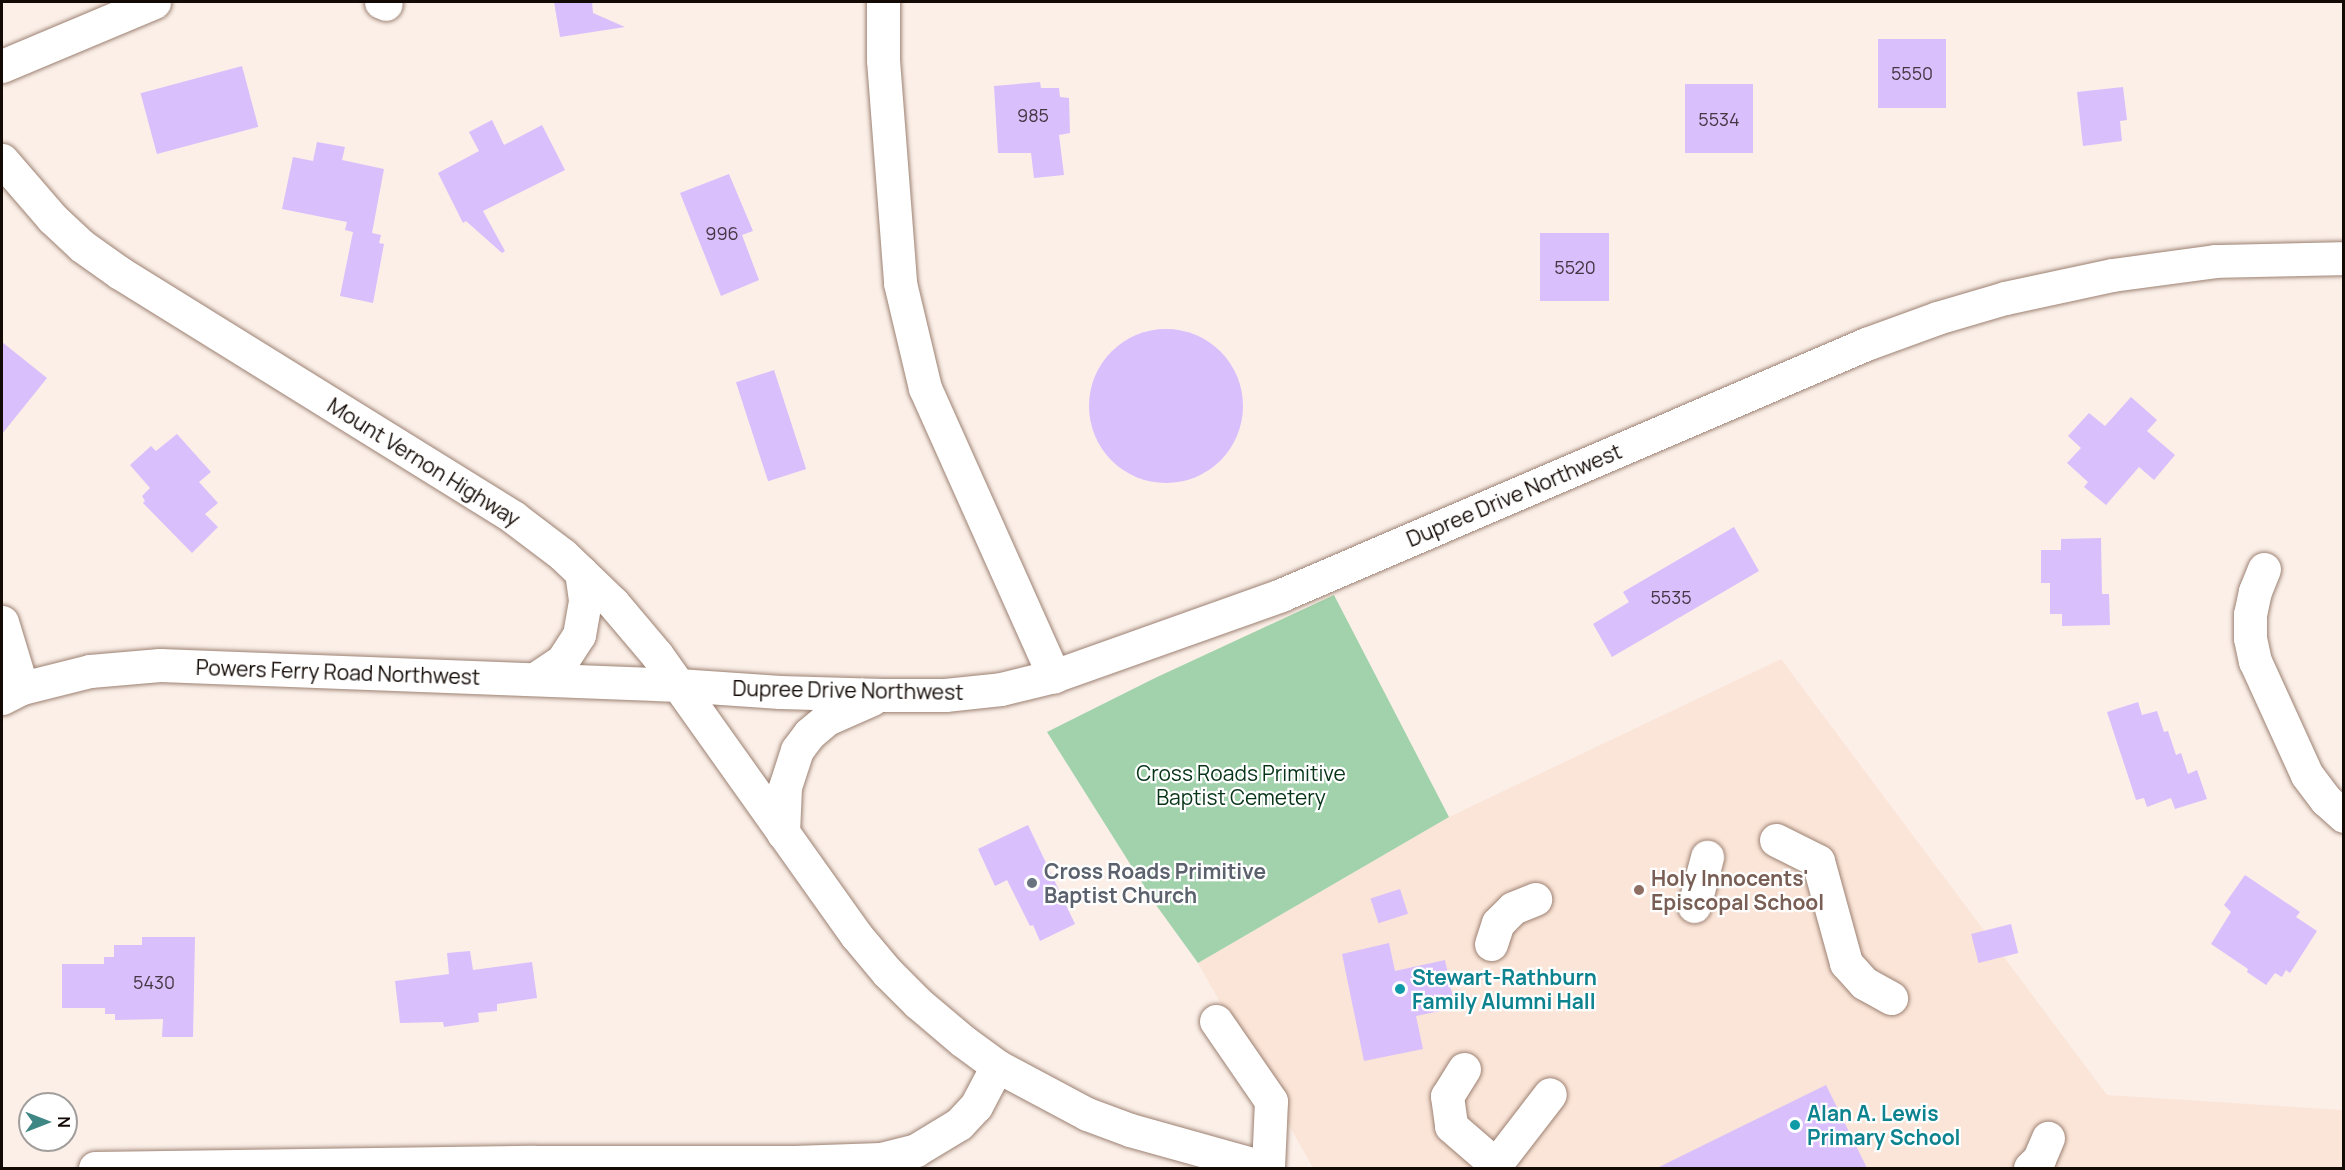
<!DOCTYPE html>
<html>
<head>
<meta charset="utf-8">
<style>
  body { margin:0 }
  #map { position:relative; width:2345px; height:1170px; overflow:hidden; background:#fbefe8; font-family:Manrope,sans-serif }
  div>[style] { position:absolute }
  .built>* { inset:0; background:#fbe5d8 }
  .green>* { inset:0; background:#a1d2ab }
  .building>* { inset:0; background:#d9bffc; transform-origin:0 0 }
  .round { border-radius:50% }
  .roads { filter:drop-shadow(0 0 2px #9c8172) drop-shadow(0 0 2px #9c8172) }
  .minor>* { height:33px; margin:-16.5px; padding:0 16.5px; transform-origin:16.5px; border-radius:16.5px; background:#fff }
  .dots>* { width:16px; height:16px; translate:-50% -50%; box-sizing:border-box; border:3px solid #fff; border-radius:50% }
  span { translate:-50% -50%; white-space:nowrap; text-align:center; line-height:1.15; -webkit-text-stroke:4.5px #fff; paint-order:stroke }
  .number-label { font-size:18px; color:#443743 }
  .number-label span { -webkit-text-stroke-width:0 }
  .street-label { font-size:21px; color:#130a05 }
  .park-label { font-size:21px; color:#073417 }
  .worship-label { font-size:21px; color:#5b616d; font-weight:700 }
  .left { translate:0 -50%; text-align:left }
  .education-label { font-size:21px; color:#785e54; font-weight:700 }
  .culture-label { font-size:21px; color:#0d838f; font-weight:700 }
  .frame { position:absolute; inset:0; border:3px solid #130a05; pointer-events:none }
  .north { position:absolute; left:18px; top:1092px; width:60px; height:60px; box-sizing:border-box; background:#fff; border:2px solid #a19d9b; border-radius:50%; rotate:90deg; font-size:16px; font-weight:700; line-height:24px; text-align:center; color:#130a05 }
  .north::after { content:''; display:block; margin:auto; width:21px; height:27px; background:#3f8785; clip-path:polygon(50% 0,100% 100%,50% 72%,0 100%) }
</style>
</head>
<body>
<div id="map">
  <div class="built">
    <div style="clip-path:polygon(1781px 659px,2107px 1095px,2343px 1110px,2343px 1168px,1313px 1168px,1198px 963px,1449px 817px)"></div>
  </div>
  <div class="green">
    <div style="clip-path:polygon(1334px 595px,1449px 817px,1198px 963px,1156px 905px,1047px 732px,1155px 678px)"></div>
  </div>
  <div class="building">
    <div style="clip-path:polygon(554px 2px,592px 2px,593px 13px,625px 27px,560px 37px)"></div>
    <div style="left:1878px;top:39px;width:68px;height:69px"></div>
    <div style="left:242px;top:66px;width:63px;height:105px;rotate:75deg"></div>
    <div style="clip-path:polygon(1040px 82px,1041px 88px,1059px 88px,1060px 97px,1069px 98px,1070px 133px,1059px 135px,1064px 175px,1034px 178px,1031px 153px,998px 153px,994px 86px)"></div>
    <div style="left:1685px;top:84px;width:68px;height:69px"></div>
    <div style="clip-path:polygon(2123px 87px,2127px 120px,2120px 121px,2122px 141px,2083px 146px,2077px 92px)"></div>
    <div style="clip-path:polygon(492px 120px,504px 145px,542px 125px,565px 170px,483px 211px,505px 251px,502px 253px,466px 221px,463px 223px,438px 173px,479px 151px,469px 132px)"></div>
    <div style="clip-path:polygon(317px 142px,345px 147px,342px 160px,384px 169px,372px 233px,381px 235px,379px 243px,384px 244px,373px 303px,340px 296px,353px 232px,345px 230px,347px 222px,282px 209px,293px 157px,313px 161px)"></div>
    <div style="clip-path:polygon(729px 174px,753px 231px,742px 235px,759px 280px,721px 296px,680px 193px)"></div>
    <div style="left:1540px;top:233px;width:69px;height:68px"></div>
    <div class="round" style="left:1089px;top:329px;width:154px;height:154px"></div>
    <div style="clip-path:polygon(2px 342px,47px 378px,2px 434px)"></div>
    <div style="left:774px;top:370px;width:104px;height:40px;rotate:72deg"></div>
    <div style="clip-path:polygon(2131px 397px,2157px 420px,2147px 431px,2175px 455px,2154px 480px,2139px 467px,2106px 505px,2084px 487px,2088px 482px,2067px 463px,2081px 448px,2068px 436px,2089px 413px,2105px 426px)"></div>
    <div style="clip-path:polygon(177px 434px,211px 472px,199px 482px,218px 503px,205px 514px,218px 527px,192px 553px,143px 503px,145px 501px,142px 496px,150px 488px,130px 465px,151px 446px,156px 451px)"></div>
    <div style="clip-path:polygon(1734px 527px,1759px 571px,1612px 657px,1593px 624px,1629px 602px,1623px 592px)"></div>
    <div style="clip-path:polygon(2101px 538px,2102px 594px,2109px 594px,2110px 625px,2062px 626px,2062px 614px,2050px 614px,2050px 583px,2041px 583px,2041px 550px,2061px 550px,2061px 539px)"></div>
    <div style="clip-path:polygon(2138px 702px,2142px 715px,2157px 711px,2164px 732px,2168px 731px,2176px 755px,2181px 753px,2188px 774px,2197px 770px,2207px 799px,2175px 809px,2171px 798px,2147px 807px,2144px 798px,2136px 800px,2107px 712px)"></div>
    <div style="clip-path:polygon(1028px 825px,1075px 924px,1040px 941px,1033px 925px,1030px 926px,1007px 880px,995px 886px,978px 849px)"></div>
    <div style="clip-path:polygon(2245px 875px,2300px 912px,2296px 917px,2317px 931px,2290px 973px,2286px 970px,2282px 977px,2275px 973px,2266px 985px,2247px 972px,2248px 969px,2211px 944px,2231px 912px,2224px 905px)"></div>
    <div style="left:1400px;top:889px;width:26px;height:31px;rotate:72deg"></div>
    <div style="left:2011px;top:924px;width:30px;height:41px;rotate:76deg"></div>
    <div style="clip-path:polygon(142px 937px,195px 937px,193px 1037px,162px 1037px,163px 1019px,115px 1020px,115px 1014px,105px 1014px,105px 1008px,62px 1008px,62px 964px,104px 964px,104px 957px,114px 957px,114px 945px,142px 945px)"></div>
    <div style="clip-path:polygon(1389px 943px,1395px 971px,1445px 960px,1455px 1008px,1416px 1016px,1423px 1049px,1364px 1061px,1342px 954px)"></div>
    <div style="clip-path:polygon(470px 951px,473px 970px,532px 962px,537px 998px,497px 1004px,497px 1011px,478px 1013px,479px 1022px,444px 1027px,443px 1022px,400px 1023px,395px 981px,449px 974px,447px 953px)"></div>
    <div style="clip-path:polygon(1826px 1085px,1867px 1168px,1657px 1168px)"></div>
  </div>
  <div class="roads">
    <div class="minor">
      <div style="left:381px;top:2px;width:5px;rotate:22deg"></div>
      <div style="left:883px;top:2px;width:58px;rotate:90deg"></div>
      <div style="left:883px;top:60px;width:224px;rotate:85.6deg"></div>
      <div style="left:900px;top:283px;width:108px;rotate:76.6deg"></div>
      <div style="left:925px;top:388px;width:316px;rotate:65.9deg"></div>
      <div style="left:2px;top:66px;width:165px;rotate:-22.8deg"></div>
      <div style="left:2px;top:160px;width:77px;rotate:49.2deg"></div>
      <div style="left:52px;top:218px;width:41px;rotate:43deg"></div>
      <div style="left:82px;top:246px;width:47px;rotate:35.4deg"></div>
      <div style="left:120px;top:273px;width:463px;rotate:31.8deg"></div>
      <div style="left:513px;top:517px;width:61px;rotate:37.1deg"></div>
      <div style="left:562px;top:554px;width:71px;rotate:43.9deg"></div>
      <div style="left:613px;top:603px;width:68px;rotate:49.8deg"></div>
      <div style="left:657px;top:655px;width:344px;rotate:54.6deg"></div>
      <div style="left:856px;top:935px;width:48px;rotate:50deg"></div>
      <div style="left:887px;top:972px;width:44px;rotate:45deg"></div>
      <div style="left:918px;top:1003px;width:59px;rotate:40.2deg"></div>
      <div style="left:963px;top:1041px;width:42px;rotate:36.3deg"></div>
      <div style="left:997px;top:1066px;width:102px;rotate:28.1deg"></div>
      <div style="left:1087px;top:1114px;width:46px;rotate:20.4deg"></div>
      <div style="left:1130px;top:1130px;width:141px;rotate:15.6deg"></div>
      <div style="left:2264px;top:569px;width:24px;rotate:112deg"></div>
      <div style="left:2255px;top:591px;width:24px;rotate:102deg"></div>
      <div style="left:2250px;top:614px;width:24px;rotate:90deg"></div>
      <div style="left:2250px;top:638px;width:24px;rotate:78deg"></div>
      <div style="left:2255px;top:661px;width:125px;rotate:65.5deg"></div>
      <div style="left:2307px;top:775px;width:31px;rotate:53deg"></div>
      <div style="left:2326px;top:800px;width:24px;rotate:42deg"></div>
      <div style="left:2px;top:622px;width:69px;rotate:73.1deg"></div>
      <div style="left:535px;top:679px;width:32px;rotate:-34deg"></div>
      <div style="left:562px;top:661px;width:31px;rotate:-57deg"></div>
      <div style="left:579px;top:635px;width:36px;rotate:-80deg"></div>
      <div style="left:585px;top:600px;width:28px;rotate:-98deg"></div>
      <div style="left:2px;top:698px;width:22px;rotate:-27deg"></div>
      <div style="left:22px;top:688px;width:70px;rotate:-14deg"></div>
      <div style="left:90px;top:671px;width:70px;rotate:-4.9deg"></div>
      <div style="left:160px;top:665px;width:518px;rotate:2.21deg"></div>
      <div style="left:678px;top:685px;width:102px;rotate:3.9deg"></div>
      <div style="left:780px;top:692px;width:103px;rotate:1.7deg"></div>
      <div style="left:883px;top:695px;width:62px"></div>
      <div style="left:945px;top:695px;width:56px;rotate:-6.1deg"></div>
      <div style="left:1001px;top:689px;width:55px;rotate:-13.8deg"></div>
      <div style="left:1054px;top:676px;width:241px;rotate:-19.6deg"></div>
      <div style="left:1281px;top:595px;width:637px;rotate:-23.22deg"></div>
      <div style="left:1866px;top:344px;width:76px;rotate:-20.1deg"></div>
      <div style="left:1937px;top:318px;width:71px;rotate:-16.4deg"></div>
      <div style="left:2005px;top:298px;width:109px;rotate:-12.1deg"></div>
      <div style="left:2112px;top:275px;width:104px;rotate:-7.7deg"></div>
      <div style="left:2215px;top:261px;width:129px;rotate:-1.3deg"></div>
      <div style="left:783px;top:833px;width:46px;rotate:-87.5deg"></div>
      <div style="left:785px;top:787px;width:39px;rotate:-72deg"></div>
      <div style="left:797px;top:750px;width:20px;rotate:-53deg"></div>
      <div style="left:809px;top:734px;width:23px;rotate:-40deg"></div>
      <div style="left:827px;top:719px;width:49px;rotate:-24deg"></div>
      <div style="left:1776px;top:840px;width:47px;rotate:26.6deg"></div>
      <div style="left:1818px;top:861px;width:106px;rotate:74.6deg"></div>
      <div style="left:1846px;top:963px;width:27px;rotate:48deg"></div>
      <div style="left:1864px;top:983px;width:31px;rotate:29deg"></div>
      <div style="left:1694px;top:906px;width:51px;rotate:-75.1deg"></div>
      <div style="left:1491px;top:944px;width:22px;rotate:-72deg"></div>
      <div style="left:1498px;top:923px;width:21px;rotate:-45deg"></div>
      <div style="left:1513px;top:908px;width:24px;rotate:-22deg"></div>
      <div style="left:1216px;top:1021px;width:97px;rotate:55.5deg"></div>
      <div style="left:1271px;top:1101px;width:67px;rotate:92.6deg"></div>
      <div style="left:1464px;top:1069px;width:32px;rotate:122deg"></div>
      <div style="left:1447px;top:1096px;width:30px;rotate:82deg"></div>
      <div style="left:1451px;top:1126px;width:58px;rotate:40.8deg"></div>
      <div style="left:95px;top:1168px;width:439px;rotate:-0.8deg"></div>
      <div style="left:534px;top:1162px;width:260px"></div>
      <div style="left:794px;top:1162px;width:87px;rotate:-2deg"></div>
      <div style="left:881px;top:1159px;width:36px;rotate:-14deg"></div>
      <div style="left:916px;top:1150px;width:50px;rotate:-31.2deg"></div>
      <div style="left:959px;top:1124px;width:25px;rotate:-47deg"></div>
      <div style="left:976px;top:1106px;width:45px;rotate:-62.3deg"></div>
      <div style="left:1493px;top:1168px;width:93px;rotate:-52.4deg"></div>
      <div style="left:2030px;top:1168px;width:13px;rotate:-45deg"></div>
      <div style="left:2039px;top:1159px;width:23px;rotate:-67deg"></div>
    </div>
  </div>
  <div class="dots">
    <div style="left:1032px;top:883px;background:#6b7280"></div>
    <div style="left:1639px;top:890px;background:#8d6e63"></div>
    <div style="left:1400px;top:989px;background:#0f9aa8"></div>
    <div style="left:1795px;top:1125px;background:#0f9aa8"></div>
  </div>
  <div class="number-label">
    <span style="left:1912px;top:73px">5550</span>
    <span style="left:1033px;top:115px">985</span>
    <span style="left:1719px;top:119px">5534</span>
    <span style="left:722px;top:233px">996</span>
    <span style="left:1575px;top:267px">5520</span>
    <span style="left:1671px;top:597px">5535</span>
    <span style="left:154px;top:982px">5430</span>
  </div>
  <div class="street-label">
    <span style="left:424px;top:462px;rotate:32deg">Mount Vernon Highway</span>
    <span style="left:1514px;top:495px;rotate:-23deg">Dupree Drive Northwest</span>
    <span style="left:338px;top:672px;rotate:2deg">Powers Ferry Road Northwest</span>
    <span style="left:848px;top:690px;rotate:1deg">Dupree Drive Northwest</span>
  </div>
  <div class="park-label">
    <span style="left:1241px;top:785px">Cross Roads Primitive<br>Baptist Cemetery</span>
  </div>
  <div class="worship-label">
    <span class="left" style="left:1044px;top:883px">Cross Roads Primitive<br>Baptist Church</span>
  </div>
  <div class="education-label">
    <span class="left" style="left:1651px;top:890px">Holy Innocents'<br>Episcopal School</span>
  </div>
  <div class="culture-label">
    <span class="left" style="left:1412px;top:989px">Stewart-Rathburn<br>Family Alumni Hall</span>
    <span class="left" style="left:1807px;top:1125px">Alan A. Lewis<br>Primary School</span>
  </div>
  <div class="frame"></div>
  <div class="north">N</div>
</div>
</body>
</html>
